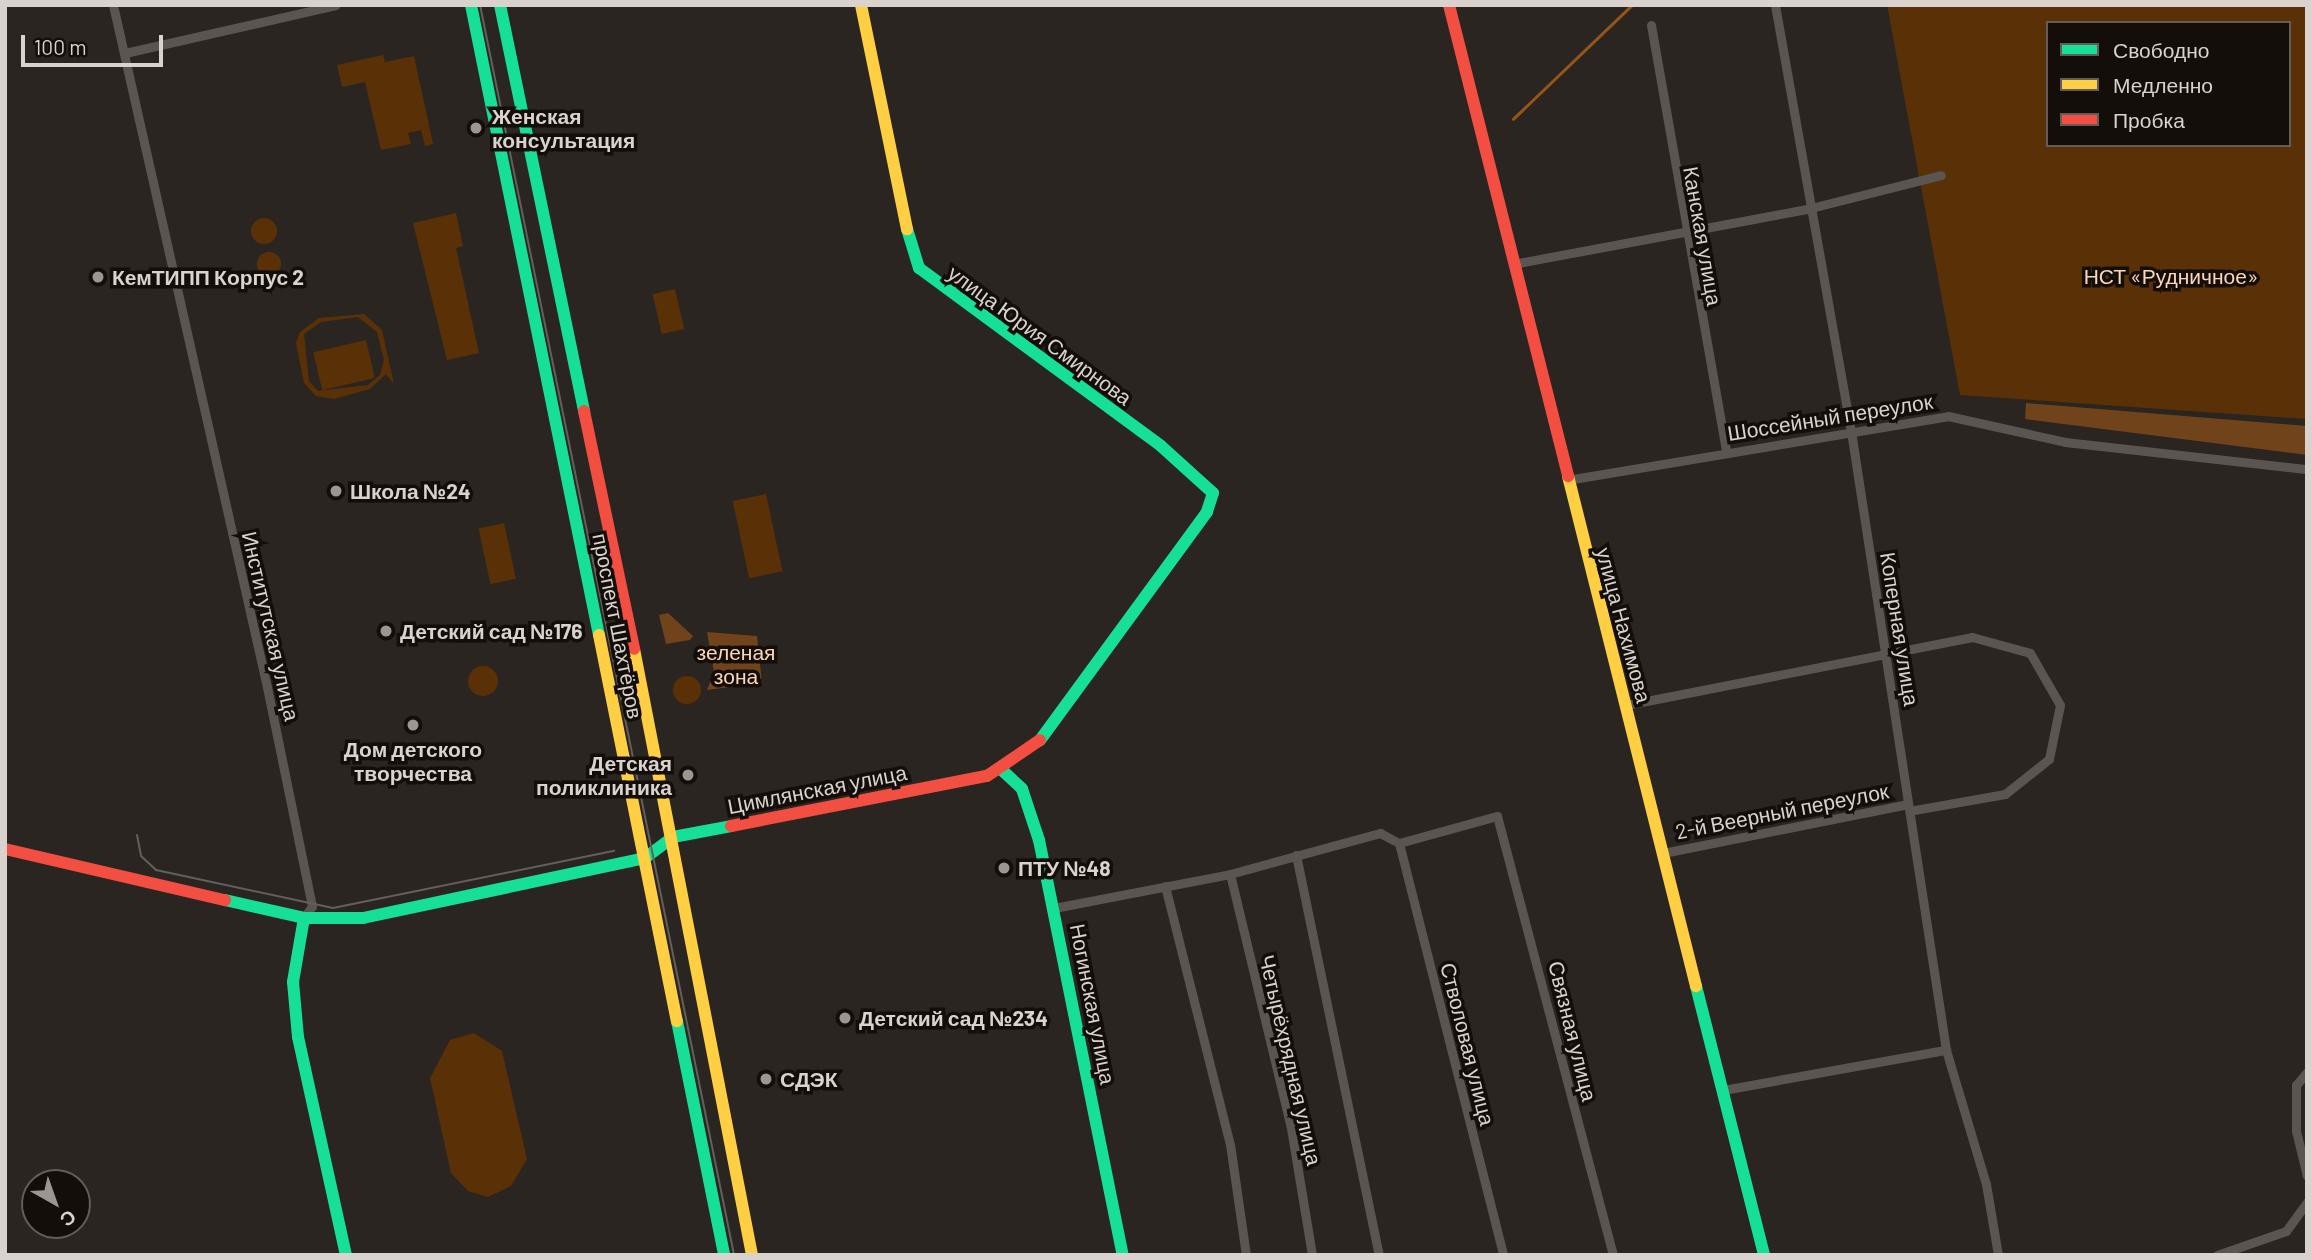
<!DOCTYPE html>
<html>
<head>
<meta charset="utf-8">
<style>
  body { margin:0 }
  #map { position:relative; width:2312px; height:1260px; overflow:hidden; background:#2a2520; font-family:Barlow,sans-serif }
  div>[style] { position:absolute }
  .green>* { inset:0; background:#5a3106; transform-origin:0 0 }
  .round { border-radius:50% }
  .forest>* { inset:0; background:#71431a }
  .stream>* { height:2.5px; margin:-1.25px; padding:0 1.25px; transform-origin:1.25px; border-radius:1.25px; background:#94551a }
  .street>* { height:9px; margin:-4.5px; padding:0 4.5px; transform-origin:4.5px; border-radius:4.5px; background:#5a5550 }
  .fast>* { height:12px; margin:-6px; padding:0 6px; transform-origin:6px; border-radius:6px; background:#16e098 }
  .slow>* { height:12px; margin:-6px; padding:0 6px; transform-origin:6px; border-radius:6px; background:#ffcf43 }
  .jam>* { height:12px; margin:-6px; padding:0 6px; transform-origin:6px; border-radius:6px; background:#f24e42 }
  .tram>* { height:2px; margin:-1px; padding:0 1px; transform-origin:1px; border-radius:1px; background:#635f5c }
  .dots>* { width:19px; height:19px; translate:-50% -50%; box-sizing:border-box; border:4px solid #130e0a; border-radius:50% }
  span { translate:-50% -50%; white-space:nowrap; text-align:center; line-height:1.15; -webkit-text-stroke:7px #130e0a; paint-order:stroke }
  .poi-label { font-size:21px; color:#dad2cd; font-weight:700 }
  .left { translate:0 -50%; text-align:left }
  .right { translate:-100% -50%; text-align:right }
  .street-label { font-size:21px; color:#dad2cd }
  .park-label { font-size:21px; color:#fdd6b9 }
  .frame { position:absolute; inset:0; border:7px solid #dad2cd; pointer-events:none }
  .legend { position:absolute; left:2046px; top:21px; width:245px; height:126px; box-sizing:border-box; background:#130e0a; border:2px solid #635c58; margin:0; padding:9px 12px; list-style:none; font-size:21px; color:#dad2cd }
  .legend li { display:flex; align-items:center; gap:14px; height:35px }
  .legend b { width:35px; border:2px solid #635c58 }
  .north { position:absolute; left:21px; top:1169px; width:70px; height:70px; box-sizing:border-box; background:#130e0a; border:2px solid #635c58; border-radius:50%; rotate:140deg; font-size:19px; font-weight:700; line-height:28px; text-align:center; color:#dad2cd }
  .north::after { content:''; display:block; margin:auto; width:24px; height:32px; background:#9c9590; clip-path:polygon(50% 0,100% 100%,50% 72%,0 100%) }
  .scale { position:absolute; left:21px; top:35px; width:142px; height:32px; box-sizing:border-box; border:4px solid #dad2cd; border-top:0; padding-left:9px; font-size:21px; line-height:24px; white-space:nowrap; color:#dad2cd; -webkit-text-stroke:5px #130e0a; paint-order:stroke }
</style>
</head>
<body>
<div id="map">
  <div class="green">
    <div style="clip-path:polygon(evenodd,1887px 5px,2307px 5px,2307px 419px,1960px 395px,1887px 5px,2048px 23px,2289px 23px,2289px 145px,2048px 145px,2048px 23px)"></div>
    <div style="clip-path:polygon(383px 55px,385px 62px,414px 56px,433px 144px,425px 146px,421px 130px,408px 133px,411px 144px,381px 150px,365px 82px,342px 87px,337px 65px)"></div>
    <div style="clip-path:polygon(456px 213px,463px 246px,456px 248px,479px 353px,447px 360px,413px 223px)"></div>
    <div class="round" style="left:251px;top:218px;width:26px;height:26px"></div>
    <div class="round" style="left:257px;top:252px;width:24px;height:24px"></div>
    <div style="left:675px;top:289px;width:41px;height:23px;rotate:77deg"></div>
    <div style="clip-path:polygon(evenodd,364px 314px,382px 330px,394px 384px,386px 374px,370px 389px,334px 399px,316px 396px,304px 383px,296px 343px,300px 332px,319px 318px,364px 314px,358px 317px,377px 332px,384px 360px,380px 375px,368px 385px,318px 391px,309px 381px,304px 334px,321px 322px,358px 317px)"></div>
    <div style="left:366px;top:340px;width:39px;height:54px;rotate:77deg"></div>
    <div style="left:766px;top:494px;width:79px;height:34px;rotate:78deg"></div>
    <div style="left:504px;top:523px;width:57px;height:26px;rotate:78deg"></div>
    <div class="round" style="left:468px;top:666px;width:30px;height:30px"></div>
    <div class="round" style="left:673px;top:676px;width:28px;height:28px"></div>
    <div style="clip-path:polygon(474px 1033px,502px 1051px,527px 1159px,511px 1186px,488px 1197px,468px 1191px,451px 1173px,430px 1078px,450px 1040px)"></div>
  </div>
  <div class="forest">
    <div style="clip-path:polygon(2026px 403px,2307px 426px,2307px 455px,2025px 419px)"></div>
    <div style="clip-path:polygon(668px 613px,693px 636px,690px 640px,666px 644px,659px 615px)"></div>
    <div style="clip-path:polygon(707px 632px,757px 636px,762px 683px,707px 690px,714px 672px)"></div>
  </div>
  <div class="stream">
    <div style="left:1513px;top:119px;width:165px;rotate:-43.8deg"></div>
  </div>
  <div class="street">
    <div style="left:113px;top:5px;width:699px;rotate:77.28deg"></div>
    <div style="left:267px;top:687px;width:224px;rotate:78.4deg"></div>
    <div style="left:312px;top:906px;width:14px;rotate:124deg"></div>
    <div style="left:1775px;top:5px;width:433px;rotate:79.9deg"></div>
    <div style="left:1851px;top:431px;width:626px;rotate:81.27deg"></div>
    <div style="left:1946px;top:1050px;width:140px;rotate:73.4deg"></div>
    <div style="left:1986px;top:1184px;width:72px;rotate:80.4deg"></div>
    <div style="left:1651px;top:25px;width:434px;rotate:80deg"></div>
    <div style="left:125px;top:53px;width:216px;rotate:-12.8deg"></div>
    <div style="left:1513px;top:264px;width:299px;rotate:-10.6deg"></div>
    <div style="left:1807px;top:209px;width:138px;rotate:-14.2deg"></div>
    <div style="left:1567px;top:480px;width:386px;rotate:-9.5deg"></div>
    <div style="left:1948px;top:416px;width:120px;rotate:12.5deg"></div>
    <div style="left:2065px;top:442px;width:244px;rotate:6.4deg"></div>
    <div style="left:1626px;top:705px;width:353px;rotate:-11.1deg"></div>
    <div style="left:1972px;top:637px;width:60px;rotate:15.4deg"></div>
    <div style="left:2030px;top:653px;width:60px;rotate:60deg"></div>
    <div style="left:2060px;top:705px;width:55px;rotate:101.5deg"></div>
    <div style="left:2049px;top:759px;width:56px;rotate:141.5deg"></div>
    <div style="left:2005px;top:794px;width:97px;rotate:170deg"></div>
    <div style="left:1399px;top:843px;width:425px;rotate:75.8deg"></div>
    <div style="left:1663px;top:853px;width:250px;rotate:-11.3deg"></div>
    <div style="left:1296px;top:855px;width:409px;rotate:78.3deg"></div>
    <div style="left:1230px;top:874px;width:261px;rotate:76.5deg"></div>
    <div style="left:1291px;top:1128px;width:129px;rotate:80.6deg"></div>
    <div style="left:1165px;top:886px;width:266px;rotate:75.9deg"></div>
    <div style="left:1230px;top:1144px;width:112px;rotate:81.8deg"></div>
    <div style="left:1054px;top:908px;width:179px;rotate:-10.9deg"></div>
    <div style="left:1230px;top:874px;width:156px;rotate:-15.3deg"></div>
    <div style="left:1380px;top:833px;width:21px;rotate:28deg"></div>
    <div style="left:1399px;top:843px;width:102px;rotate:-15.4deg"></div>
    <div style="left:1497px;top:816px;width:454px;rotate:75.2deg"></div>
    <div style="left:2307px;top:1072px;width:17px;rotate:130deg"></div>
    <div style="left:2296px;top:1085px;width:46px;rotate:90deg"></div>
    <div style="left:2296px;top:1131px;width:46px;rotate:76.3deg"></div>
    <div style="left:1723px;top:1090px;width:227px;rotate:-10.2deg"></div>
    <div style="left:2217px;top:1255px;width:73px;rotate:-19.2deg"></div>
    <div style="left:2286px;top:1231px;width:36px;rotate:-54deg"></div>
  </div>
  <div class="fast">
    <div style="left:471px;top:5px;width:643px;rotate:78.52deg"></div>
    <div style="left:500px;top:5px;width:415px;rotate:78.3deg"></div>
    <div style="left:907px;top:229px;width:41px;rotate:72.9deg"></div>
    <div style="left:919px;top:268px;width:300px;rotate:36.3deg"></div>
    <div style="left:1161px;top:446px;width:70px;rotate:42.1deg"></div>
    <div style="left:1213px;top:493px;width:20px;rotate:108deg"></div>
    <div style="left:1207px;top:512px;width:283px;rotate:126.2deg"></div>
    <div style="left:1003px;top:771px;width:26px;rotate:43deg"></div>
    <div style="left:1022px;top:789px;width:54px;rotate:71.6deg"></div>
    <div style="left:1039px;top:840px;width:423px;rotate:78.6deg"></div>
    <div style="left:225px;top:900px;width:81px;rotate:12.8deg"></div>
    <div style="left:304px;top:918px;width:59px"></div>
    <div style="left:363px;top:918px;width:288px;rotate:-12deg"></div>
    <div style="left:645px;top:858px;width:35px;rotate:-37deg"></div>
    <div style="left:673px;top:837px;width:59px;rotate:-10.7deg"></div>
    <div style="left:304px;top:918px;width:65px;rotate:99.8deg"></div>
    <div style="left:293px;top:982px;width:55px;rotate:84.8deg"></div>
    <div style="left:298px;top:1037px;width:223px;rotate:77.6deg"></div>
    <div style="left:1696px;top:986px;width:277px;rotate:75.8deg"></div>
    <div style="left:677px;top:1021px;width:239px;rotate:78.6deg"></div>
  </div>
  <div class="slow">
    <div style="left:861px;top:5px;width:229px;rotate:78.4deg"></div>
    <div style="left:1568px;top:476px;width:526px;rotate:75.91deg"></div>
    <div style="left:599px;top:635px;width:394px;rotate:78.6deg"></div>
    <div style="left:634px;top:649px;width:617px;rotate:78.98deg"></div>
  </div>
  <div class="jam">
    <div style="left:1449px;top:5px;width:486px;rotate:75.8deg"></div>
    <div style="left:584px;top:411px;width:243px;rotate:78.1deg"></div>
    <div style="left:731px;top:826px;width:261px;rotate:-11.1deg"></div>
    <div style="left:987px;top:776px;width:64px;rotate:-34.2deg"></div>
    <div style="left:5px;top:849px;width:226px;rotate:13.1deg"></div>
  </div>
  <div class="tram">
    <div style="left:480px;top:5px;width:1276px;rotate:78.51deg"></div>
    <div style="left:137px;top:835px;width:21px;rotate:79deg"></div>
    <div style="left:141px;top:856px;width:21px;rotate:43deg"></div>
    <div style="left:156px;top:870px;width:181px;rotate:12.1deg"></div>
    <div style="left:333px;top:908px;width:287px;rotate:-11.5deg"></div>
  </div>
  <div class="dots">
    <div style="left:476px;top:128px;background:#9c9590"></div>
    <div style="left:98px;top:277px;background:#9c9590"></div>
    <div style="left:336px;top:491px;background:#9c9590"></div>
    <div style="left:386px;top:631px;background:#9c9590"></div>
    <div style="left:413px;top:725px;background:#9c9590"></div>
    <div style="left:688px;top:775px;background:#9c9590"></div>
    <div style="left:1004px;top:868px;background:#9c9590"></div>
    <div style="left:845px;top:1018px;background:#9c9590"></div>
    <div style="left:766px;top:1079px;background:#9c9590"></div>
  </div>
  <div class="poi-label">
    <span class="left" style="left:492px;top:128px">Женская<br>консультация</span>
    <span class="left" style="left:112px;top:277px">КемТИПП Корпус 2</span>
    <span class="left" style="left:350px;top:491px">Школа №24</span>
    <span class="left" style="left:400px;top:631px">Детский сад №176</span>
    <span style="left:413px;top:761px">Дом детского<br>творчества</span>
    <span class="right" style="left:672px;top:775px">Детская<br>поликлиника</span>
    <span class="left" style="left:1018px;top:868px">ПТУ №48</span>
    <span class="left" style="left:859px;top:1018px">Детский сад №234</span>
    <span class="left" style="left:780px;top:1079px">СДЭК</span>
  </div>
  <div class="street-label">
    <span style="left:1703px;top:236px;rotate:80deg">Канская улица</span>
    <span style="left:1040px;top:335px;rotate:36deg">улица Юрия Смирнова</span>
    <span style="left:1830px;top:417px;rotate:-9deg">Шоссейный переулок</span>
    <span style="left:1624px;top:625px;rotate:75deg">улица Нахимова</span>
    <span style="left:271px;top:626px;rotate:77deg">Институтская улица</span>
    <span style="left:618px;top:626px;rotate:79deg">проспект Шахтёров</span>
    <span style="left:1900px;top:629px;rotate:81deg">Коперная улица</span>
    <span style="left:817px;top:789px;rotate:-11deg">Цимлянская улица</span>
    <span style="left:1782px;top:811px;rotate:-11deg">2-й Веерный переулок</span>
    <span style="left:1093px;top:1004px;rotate:79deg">Ногинская улица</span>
    <span style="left:1573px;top:1031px;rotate:76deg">Связная улица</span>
    <span style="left:1468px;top:1044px;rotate:76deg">Стволовая улица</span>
    <span style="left:1291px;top:1060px;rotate:77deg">Четырёхрядная улица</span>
  </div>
  <div class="park-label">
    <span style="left:2171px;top:276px">НСТ «Рудничное»</span>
    <span style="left:736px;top:664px">зеленая<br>зона</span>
  </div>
  <div class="frame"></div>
  <ul class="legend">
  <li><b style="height:9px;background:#16e098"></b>Свободно</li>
  <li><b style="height:9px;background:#ffcf43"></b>Медленно</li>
  <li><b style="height:9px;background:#f24e42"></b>Пробка</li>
  </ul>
  <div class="north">С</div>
  <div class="scale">100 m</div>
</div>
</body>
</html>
